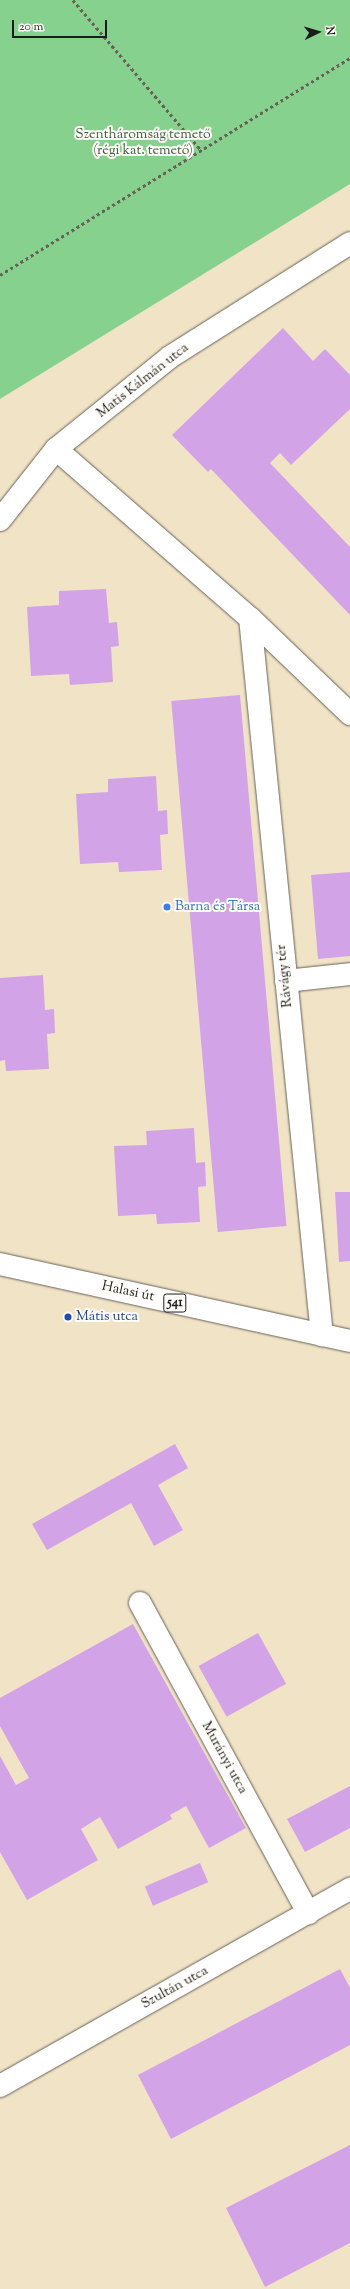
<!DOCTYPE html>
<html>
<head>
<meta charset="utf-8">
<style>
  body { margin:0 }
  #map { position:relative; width:350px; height:2289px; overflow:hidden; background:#f1e3c6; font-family:"Sorts Mill Goudy",serif }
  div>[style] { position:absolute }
  .green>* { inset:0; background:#86d18e }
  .building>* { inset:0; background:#d3a3e8; transform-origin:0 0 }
  .path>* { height:2.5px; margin-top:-1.25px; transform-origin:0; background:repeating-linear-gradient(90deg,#676258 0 3px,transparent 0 6px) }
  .roads { filter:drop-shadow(0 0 1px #676258) drop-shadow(0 0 1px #676258) }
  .minor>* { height:22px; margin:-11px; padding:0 11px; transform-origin:11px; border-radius:11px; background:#fff }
  .major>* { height:22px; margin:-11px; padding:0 11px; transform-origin:11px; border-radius:11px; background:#fff }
  .dots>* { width:11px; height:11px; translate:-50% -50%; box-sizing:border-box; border:2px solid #fdfcf7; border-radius:50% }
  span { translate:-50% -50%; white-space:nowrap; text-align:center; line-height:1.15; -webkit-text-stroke:4px #fdfcf7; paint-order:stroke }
  .shield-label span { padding:1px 3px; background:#fdfcf7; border:1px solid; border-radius:3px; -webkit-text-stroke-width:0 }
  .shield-label { font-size:13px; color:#1c1c1c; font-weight:700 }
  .park-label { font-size:14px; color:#415b44 }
  .street-label { font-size:14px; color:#1c1c1c }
  .shop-label { font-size:14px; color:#366cbe }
  .left { translate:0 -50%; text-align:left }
  .transit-label { font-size:14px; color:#164399 }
  .north { position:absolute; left:298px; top:12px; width:40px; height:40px; -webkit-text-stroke:3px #fdfcf7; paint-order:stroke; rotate:85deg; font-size:11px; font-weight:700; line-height:16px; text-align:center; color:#1c1c1c }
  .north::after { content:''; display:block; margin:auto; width:14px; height:18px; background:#1c1c1c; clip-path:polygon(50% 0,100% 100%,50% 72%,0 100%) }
  .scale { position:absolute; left:12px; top:20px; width:95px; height:18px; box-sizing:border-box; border:2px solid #1c1c1c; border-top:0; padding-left:5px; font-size:12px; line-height:14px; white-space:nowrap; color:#1c1c1c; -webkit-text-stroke:3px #fdfcf7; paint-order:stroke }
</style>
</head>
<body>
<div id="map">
  <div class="green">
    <div style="clip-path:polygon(0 0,350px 0,350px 184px,0 399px)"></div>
  </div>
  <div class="building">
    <div style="clip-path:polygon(283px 328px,313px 361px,325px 349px,350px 375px,350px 409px,291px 465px,280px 453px,270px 463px,350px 547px,350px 615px,211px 469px,208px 472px,172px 435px)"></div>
    <div style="clip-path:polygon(106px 589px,109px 623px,117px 622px,119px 646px,111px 647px,113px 682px,70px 685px,69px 674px,31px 676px,27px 607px,59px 605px,59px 591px)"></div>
    <div style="left:240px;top:695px;width:533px;height:69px;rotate:85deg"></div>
    <div style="clip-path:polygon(156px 776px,158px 811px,167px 810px,168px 834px,160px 835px,162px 870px,119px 872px,118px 862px,80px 864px,76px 794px,108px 792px,108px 779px)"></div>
    <div style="clip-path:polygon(350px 872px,350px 956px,318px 959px,311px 875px)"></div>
    <div style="clip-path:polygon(43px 975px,45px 1010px,54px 1009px,55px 1033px,47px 1034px,49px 1069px,6px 1071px,5px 1060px,0 1061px,0 978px)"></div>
    <div style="clip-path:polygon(194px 1128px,196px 1163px,205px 1162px,206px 1186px,198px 1187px,200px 1222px,157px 1224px,156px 1214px,118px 1216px,114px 1146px,147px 1145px,146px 1131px)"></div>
    <div style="clip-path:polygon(335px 1192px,350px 1192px,350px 1261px,339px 1262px)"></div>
    <div style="clip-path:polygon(175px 1444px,188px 1468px,158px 1485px,183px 1530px,154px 1546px,131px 1503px,47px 1550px,32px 1524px)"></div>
    <div style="clip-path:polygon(133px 1624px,246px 1828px,209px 1848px,186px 1806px,170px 1815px,172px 1819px,118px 1849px,100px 1817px,81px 1829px,98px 1860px,27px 1900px,0 1852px,0 1756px,16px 1785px,29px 1778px,0 1726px,0 1698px)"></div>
    <div style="left:258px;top:1633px;width:58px;height:68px;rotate:61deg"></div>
    <div style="clip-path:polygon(350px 1786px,350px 1828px,305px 1852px,287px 1819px)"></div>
    <div style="left:200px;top:1863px;width:21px;height:60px;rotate:67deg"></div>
    <div style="clip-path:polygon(340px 1969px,350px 1988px,350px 2045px,171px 2139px,138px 2075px)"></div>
    <div style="clip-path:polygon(350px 2145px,350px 2243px,265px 2287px,226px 2208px)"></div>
  </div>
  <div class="path">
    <div style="left:73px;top:0;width:197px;rotate:49.5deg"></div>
    <div style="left:0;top:275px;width:412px;rotate:-31.8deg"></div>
  </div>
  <div class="roads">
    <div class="minor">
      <div style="left:56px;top:449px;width:257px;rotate:41.1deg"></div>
      <div style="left:250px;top:618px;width:139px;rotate:43.8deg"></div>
      <div style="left:0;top:520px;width:90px;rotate:-51.7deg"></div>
      <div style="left:56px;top:449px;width:146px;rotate:-38.9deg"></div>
      <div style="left:170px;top:357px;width:213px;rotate:-32.3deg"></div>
      <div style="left:250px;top:618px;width:721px;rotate:84.27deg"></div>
      <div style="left:286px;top:981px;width:64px;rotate:-6.2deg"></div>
      <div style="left:140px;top:1603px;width:353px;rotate:61.5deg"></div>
      <div style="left:0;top:2086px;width:402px;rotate:-29.4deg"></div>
    </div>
    <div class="major">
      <div style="left:0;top:1264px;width:358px;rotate:12.4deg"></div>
    </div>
  </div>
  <div class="dots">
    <div style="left:167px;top:907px;background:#3f7fe0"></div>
    <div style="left:68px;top:1317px;background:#1a4fb4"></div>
  </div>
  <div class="shield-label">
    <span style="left:175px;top:1303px">541</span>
  </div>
  <div class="park-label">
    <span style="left:143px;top:143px">Szentháromság temető<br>(régi kat. temető)</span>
  </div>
  <div class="street-label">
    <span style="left:143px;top:381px;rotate:-38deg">Matis Kálmán utca</span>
    <span style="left:285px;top:976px;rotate:-96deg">Rávágy tér</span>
    <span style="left:128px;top:1292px;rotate:12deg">Halasi út</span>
    <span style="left:224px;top:1758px;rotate:61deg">Murányi utca</span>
    <span style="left:175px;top:1988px;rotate:-29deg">Szultán utca</span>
  </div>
  <div class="shop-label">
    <span class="left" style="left:175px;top:907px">Barna és Társa</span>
  </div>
  <div class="transit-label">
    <span class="left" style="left:76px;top:1317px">Mátis utca</span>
  </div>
  <div class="north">N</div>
  <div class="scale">20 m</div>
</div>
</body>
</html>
